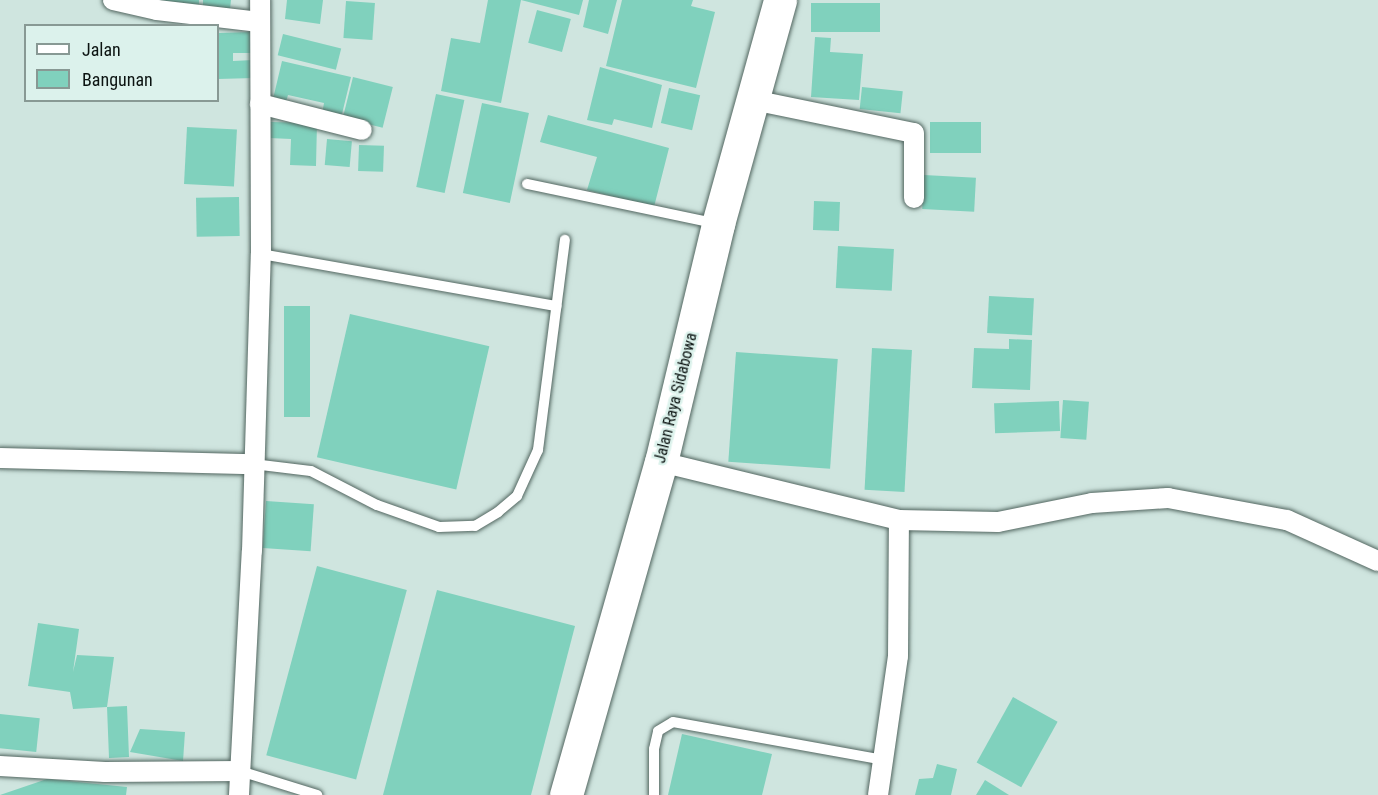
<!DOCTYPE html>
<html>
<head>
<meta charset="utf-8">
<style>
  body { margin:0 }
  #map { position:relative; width:1378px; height:795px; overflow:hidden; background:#cfe5df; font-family:"Roboto Condensed",sans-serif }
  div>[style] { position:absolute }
  .building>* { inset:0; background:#80d1bd; transform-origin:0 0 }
  .roads { filter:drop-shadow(0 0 2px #526660) drop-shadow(0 0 2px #526660) }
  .lane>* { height:10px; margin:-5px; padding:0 5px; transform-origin:5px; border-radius:5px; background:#fff }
  .street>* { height:20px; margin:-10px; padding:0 10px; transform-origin:10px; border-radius:10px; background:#fff }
  .highway>* { height:33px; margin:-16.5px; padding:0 16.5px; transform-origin:16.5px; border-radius:16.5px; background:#fff }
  span { translate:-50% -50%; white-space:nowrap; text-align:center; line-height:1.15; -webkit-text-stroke:5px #dcf2ec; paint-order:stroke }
  .street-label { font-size:16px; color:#0b1311 }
  .legend { position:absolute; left:24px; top:24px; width:195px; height:78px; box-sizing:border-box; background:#dcf2ec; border:2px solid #889994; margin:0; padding:8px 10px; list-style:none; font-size:18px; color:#0b1311 }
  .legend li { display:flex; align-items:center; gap:12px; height:30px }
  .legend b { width:30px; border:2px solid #889994 }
</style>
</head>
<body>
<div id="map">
  <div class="building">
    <div style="clip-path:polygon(155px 0,199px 0,199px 8px)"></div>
    <div style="clip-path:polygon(203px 0,231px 0,230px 9px,203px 6px)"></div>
    <div style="clip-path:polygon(287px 0,323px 0,320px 24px,285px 19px)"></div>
    <div style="clip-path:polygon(488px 0,521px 0,501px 103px,441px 91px,451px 38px,480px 43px)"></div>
    <div style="clip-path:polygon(521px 0,583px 0,579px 15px)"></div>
    <div style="clip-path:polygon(589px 0,617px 0,608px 34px,583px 27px)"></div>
    <div style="clip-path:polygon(622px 0,693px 0,691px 6px,715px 12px,696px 88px,606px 66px)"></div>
    <div style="left:346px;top:1px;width:29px;height:37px;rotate:4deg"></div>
    <div style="left:811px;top:3px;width:69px;height:29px"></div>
    <div style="left:537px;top:10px;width:35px;height:34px;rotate:15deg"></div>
    <div style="clip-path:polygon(251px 32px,252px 53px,233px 53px,233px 61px,253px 60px,254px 78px,218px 79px,218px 33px)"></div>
    <div style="left:283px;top:34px;width:60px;height:22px;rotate:14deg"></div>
    <div style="clip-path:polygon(815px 37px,831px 38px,830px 52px,863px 54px,859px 100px,811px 97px)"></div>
    <div style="clip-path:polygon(282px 61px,351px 77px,341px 118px,322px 114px,324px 103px,288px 95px,286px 102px,273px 99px)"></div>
    <div style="clip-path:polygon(600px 67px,662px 85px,652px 128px,614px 119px,612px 125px,587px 120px)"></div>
    <div style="left:353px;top:77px;width:41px;height:42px;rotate:14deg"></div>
    <div style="left:862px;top:87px;width:41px;height:22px;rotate:6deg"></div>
    <div style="left:669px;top:88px;width:32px;height:36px;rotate:13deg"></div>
    <div style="left:436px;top:94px;width:29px;height:95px;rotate:12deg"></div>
    <div style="left:482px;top:103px;width:48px;height:92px;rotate:12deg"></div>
    <div style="clip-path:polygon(548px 115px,669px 148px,654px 207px,587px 190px,597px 157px,540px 142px)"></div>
    <div style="clip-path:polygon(270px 122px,317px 123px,316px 166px,290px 165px,291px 139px,269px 138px)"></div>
    <div style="left:981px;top:122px;width:31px;height:51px;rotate:90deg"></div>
    <div style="left:187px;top:127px;width:50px;height:57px;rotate:3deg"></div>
    <div style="left:327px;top:139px;width:25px;height:26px;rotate:5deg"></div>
    <div style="left:359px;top:145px;width:25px;height:26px;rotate:2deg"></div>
    <div style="left:924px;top:175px;width:52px;height:34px;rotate:3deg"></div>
    <div style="left:239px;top:197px;width:39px;height:43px;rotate:89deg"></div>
    <div style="left:814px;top:201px;width:26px;height:29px;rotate:2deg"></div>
    <div style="left:838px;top:246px;width:56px;height:42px;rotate:3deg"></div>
    <div style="left:989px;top:296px;width:45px;height:37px;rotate:3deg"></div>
    <div style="left:284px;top:306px;width:26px;height:111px"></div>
    <div style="left:350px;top:314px;width:143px;height:147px;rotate:13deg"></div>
    <div style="clip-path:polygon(1009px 339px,1032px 340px,1030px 390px,972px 388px,974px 348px,1009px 349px)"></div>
    <div style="left:872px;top:348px;width:40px;height:142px;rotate:3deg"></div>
    <div style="left:736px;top:352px;width:102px;height:110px;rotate:4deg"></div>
    <div style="left:1063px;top:400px;width:26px;height:38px;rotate:4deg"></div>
    <div style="left:1059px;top:401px;width:30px;height:65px;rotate:88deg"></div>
    <div style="left:266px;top:501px;width:48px;height:47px;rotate:4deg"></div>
    <div style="left:317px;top:566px;width:93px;height:196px;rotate:15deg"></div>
    <div style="clip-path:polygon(437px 590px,575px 626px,531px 795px,383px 795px)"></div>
    <div style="clip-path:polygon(38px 623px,79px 629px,73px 672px,77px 655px,114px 657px,107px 707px,127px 706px,129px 757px,109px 758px,107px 707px,73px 709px,70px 692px,28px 686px)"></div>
    <div style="left:1013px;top:697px;width:51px;height:75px;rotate:29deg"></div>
    <div style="left:0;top:714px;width:40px;height:34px;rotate:6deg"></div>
    <div style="clip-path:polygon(140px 729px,185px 732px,183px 761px,130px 752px)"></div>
    <div style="clip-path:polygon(682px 734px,772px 754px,762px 795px,668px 795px)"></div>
    <div style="clip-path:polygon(937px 764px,957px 769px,951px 795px,915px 795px,919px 779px,933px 778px)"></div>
    <div style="clip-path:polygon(47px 779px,127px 787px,126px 795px,0 795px)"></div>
    <div style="clip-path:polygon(985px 780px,1009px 795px,976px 795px)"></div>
  </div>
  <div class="roads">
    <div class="lane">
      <div style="left:527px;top:184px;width:191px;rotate:11.8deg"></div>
      <div style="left:261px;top:254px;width:300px;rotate:10deg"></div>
      <div style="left:253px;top:464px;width:58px;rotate:6.9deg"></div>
      <div style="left:311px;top:471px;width:74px;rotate:27.3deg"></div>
      <div style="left:377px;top:505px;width:66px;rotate:19.5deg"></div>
      <div style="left:439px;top:527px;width:36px;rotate:-2deg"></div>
      <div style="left:475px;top:526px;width:27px;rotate:-31deg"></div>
      <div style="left:498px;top:512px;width:25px;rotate:-40deg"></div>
      <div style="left:517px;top:496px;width:51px;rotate:-65.5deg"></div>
      <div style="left:538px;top:450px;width:212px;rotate:-82.7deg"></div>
      <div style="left:240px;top:771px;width:81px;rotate:17.3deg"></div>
      <div style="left:654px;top:795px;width:46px;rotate:-90deg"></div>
      <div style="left:654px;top:749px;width:18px;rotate:-77deg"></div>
      <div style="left:658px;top:731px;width:17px;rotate:-31deg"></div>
      <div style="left:673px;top:722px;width:215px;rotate:10.2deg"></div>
    </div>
    <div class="street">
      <div style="left:113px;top:0;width:45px;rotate:12.8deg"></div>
      <div style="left:157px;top:10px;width:103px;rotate:6.7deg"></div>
      <div style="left:753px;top:100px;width:164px;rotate:11.6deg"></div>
      <div style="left:914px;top:133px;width:65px;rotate:90deg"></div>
      <div style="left:260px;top:104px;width:105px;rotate:14.3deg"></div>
      <div style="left:0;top:458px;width:253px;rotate:1.4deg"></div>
      <div style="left:661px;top:462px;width:245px;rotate:13.7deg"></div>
      <div style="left:899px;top:520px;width:99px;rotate:1.2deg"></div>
      <div style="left:998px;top:522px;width:96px;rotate:-11.4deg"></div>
      <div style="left:1092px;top:503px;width:76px;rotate:-3.8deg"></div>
      <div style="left:1168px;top:498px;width:121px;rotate:10.5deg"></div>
      <div style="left:1287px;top:520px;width:100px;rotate:24.3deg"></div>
      <div style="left:0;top:766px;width:105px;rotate:3.3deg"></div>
      <div style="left:105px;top:772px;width:135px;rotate:-0.4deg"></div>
      <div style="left:239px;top:795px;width:244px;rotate:-87deg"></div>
      <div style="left:252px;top:551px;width:297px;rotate:-88.3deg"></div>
      <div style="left:261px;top:254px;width:254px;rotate:-90.2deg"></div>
      <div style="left:878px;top:795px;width:140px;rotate:-81.8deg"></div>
      <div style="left:898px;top:656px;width:136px;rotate:-89.6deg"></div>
    </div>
    <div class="highway">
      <div style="left:566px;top:795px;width:346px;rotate:-74.1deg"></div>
      <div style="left:661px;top:462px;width:245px;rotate:-76.5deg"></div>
      <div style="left:718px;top:224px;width:232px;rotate:-74.5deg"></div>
    </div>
  </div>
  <div class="street-label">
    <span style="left:676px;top:398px;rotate:-76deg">Jalan Raya Sidabowa</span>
  </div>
  <ul class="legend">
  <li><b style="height:8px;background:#fff"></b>Jalan</li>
  <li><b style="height:16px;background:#80d1bd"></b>Bangunan</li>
  </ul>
</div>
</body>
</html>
